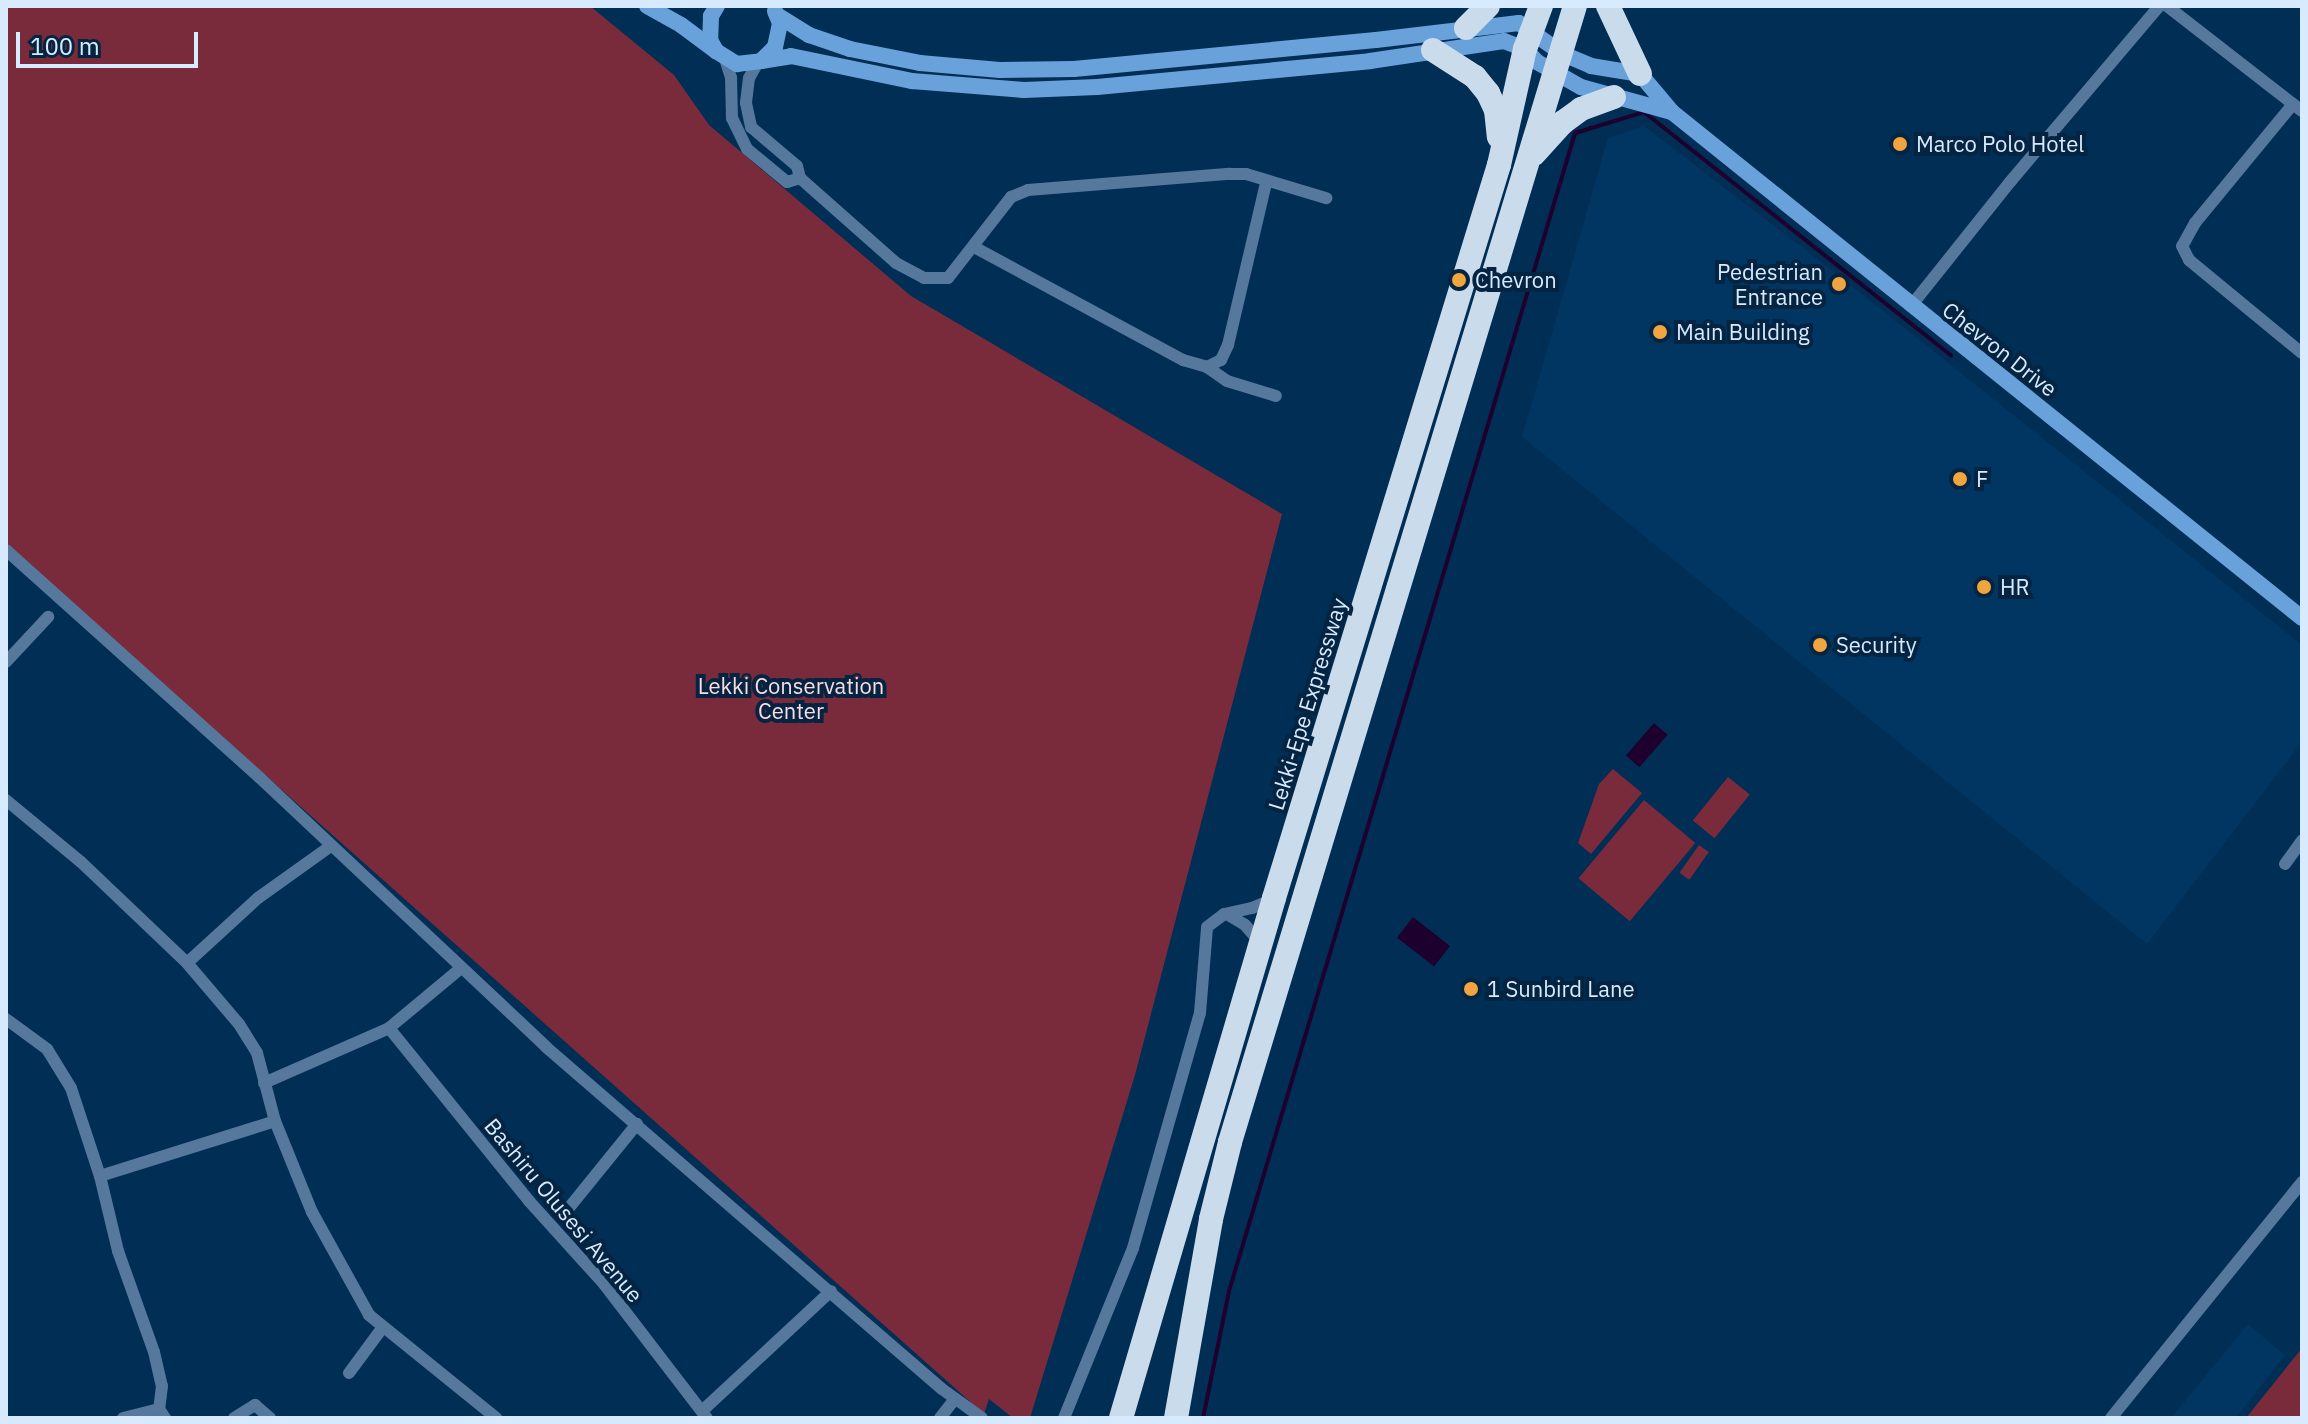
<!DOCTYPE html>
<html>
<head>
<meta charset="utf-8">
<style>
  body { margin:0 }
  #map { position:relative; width:2308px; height:1424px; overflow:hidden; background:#012e54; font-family:"IBM Plex Sans",sans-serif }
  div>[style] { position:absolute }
  .built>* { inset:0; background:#013662 }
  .green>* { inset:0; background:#792b3c; transform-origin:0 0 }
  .water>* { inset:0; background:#1e002e; transform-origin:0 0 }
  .stream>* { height:4px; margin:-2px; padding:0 2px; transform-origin:2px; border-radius:2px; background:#1e002e }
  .street>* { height:12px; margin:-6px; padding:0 6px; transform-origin:6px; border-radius:6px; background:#55789c }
  .secondary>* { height:16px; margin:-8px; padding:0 8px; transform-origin:8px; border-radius:8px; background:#69a1db }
  .highway>* { height:24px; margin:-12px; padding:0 12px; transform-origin:12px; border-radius:12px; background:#cadbec }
  .dots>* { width:22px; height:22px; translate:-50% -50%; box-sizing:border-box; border:4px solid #042441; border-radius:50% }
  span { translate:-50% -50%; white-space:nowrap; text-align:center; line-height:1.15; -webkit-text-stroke:8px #042441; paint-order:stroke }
  .poi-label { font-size:22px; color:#d8eafd }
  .left { translate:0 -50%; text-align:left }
  .right { translate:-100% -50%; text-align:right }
  .street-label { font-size:22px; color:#d8eafd }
  .park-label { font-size:22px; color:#fcdbdf }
  .frame { position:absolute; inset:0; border:8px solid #d8eafd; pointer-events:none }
  .scale { position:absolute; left:16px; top:32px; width:182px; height:36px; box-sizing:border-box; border:4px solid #d8eafd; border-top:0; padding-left:10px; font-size:24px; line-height:28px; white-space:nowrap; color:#d8eafd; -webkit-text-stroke:6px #042441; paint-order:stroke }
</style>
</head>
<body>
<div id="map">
  <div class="built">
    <div style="clip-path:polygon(1644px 126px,1833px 271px,2302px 645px,2302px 742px,2147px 944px,1522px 437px,1608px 138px)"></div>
    <div style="clip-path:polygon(2248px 1324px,2285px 1355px,2236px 1418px,2171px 1418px)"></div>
  </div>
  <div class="green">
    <div style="clip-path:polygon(6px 6px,590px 6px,674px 75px,709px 125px,911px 296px,1282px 514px,1135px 1075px,1030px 1418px,1013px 1418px,989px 1399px,984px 1414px,6px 545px)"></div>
    <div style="clip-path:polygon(1613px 769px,1642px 793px,1591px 854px,1578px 843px,1599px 784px)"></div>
    <div style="left:1728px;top:777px;width:28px;height:56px;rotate:39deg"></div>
    <div style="left:1644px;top:800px;width:67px;height:102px;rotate:40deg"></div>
    <div style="left:1699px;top:845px;width:12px;height:34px;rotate:35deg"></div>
    <div style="clip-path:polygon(2302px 1348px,2302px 1418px,2246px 1418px)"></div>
  </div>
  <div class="water">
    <div style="left:1654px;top:723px;width:18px;height:43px;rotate:41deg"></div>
    <div style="left:1413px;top:917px;width:47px;height:26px;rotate:38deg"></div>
  </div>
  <div class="stream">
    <div style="left:1203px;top:1418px;width:130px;rotate:-78.4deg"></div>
    <div style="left:1229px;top:1291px;width:1209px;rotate:-73.36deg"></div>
    <div style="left:1575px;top:133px;width:72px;rotate:-16.9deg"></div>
    <div style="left:1644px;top:112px;width:392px;rotate:38.4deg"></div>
  </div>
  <div class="street">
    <div style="left:2167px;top:6px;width:171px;rotate:37.9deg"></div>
    <div style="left:725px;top:59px;width:20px;rotate:72deg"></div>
    <div style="left:731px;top:78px;width:40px;rotate:88.6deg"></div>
    <div style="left:732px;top:118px;width:34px;rotate:64deg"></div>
    <div style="left:747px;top:149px;width:52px;rotate:39.5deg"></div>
    <div style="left:787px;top:182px;width:14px;rotate:-17deg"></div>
    <div style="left:758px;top:62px;width:18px;rotate:119deg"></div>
    <div style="left:749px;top:78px;width:25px;rotate:97deg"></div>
    <div style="left:746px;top:103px;width:25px;rotate:78deg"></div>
    <div style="left:751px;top:127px;width:60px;rotate:40.3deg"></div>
    <div style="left:797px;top:166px;width:12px;rotate:76deg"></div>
    <div style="left:800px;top:178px;width:128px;rotate:41.5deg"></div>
    <div style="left:896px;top:263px;width:32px;rotate:28deg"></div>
    <div style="left:924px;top:278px;width:24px"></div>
    <div style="left:948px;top:278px;width:103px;rotate:-52.1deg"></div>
    <div style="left:1011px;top:197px;width:18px;rotate:-22deg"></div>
    <div style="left:1028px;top:190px;width:202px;rotate:-4.6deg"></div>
    <div style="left:1229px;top:174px;width:17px"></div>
    <div style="left:1246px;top:174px;width:84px;rotate:16.7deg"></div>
    <div style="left:2293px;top:104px;width:154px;rotate:129.5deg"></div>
    <div style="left:2195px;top:223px;width:26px;rotate:119deg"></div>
    <div style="left:2182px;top:246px;width:16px;rotate:63deg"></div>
    <div style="left:2189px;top:260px;width:146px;rotate:39.5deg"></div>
    <div style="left:974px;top:247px;width:238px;rotate:28.4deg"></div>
    <div style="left:1183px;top:360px;width:25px;rotate:16deg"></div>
    <div style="left:1207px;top:367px;width:16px;rotate:-27deg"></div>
    <div style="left:1221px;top:360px;width:17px;rotate:-65deg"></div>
    <div style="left:1228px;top:345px;width:166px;rotate:-76.8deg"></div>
    <div style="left:1911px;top:306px;width:159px;rotate:-51.4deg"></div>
    <div style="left:2010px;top:182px;width:231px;rotate:-49.7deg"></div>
    <div style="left:1207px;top:367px;width:24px;rotate:35deg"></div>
    <div style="left:1227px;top:381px;width:51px;rotate:17deg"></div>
    <div style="left:6px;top:550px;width:341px;rotate:41.9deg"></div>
    <div style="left:260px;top:778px;width:393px;rotate:43.2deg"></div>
    <div style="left:546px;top:1047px;width:523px;rotate:40.82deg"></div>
    <div style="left:942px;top:1389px;width:49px;rotate:35.9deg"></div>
    <div style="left:6px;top:662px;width:62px;rotate:-47deg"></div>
    <div style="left:6px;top:800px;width:97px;rotate:39.6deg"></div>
    <div style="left:81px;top:862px;width:146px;rotate:43.6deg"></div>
    <div style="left:187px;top:963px;width:80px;rotate:49.6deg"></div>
    <div style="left:239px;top:1024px;width:34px;rotate:58deg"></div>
    <div style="left:257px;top:1053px;width:70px;rotate:75.2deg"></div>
    <div style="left:275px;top:1121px;width:98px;rotate:67.9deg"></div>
    <div style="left:312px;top:1212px;width:118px;rotate:61deg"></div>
    <div style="left:369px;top:1315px;width:164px;rotate:39deg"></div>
    <div style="left:2285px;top:864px;width:29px;rotate:-54deg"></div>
    <div style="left:1227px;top:914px;width:21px;rotate:31deg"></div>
    <div style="left:1245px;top:925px;width:23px;rotate:49deg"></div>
    <div style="left:187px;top:963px;width:96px;rotate:-42.5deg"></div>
    <div style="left:258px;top:898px;width:90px;rotate:-35.5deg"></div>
    <div style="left:6px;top:1019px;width:51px;rotate:36.2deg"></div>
    <div style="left:47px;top:1049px;width:46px;rotate:58.4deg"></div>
    <div style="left:71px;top:1088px;width:93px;rotate:71.8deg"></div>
    <div style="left:100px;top:1176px;width:77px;rotate:76.5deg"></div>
    <div style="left:118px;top:1251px;width:107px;rotate:70.4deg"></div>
    <div style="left:154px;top:1352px;width:35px;rotate:77deg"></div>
    <div style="left:162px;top:1386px;width:23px;rotate:97deg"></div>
    <div style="left:159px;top:1409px;width:11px;rotate:56deg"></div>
    <div style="left:389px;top:1028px;width:223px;rotate:51deg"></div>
    <div style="left:529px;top:1201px;width:112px;rotate:47.9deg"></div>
    <div style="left:604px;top:1284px;width:169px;rotate:52.5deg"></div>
    <div style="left:264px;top:1083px;width:137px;rotate:-23.7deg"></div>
    <div style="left:389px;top:1028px;width:92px;rotate:-39.7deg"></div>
    <div style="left:100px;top:1176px;width:183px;rotate:-17.4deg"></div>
    <div style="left:564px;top:1214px;width:116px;rotate:-51deg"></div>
    <div style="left:349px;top:1373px;width:57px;rotate:-53.5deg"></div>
    <div style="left:702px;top:1411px;width:176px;rotate:-42.9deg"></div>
    <div style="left:123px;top:1418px;width:37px;rotate:-14deg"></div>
    <div style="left:234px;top:1418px;width:25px;rotate:-32deg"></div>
    <div style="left:255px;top:1405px;width:20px;rotate:41deg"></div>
    <div style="left:940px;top:1418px;width:24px;rotate:-52deg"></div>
    <div style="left:1064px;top:1418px;width:183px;rotate:-67.9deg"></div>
    <div style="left:1133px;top:1248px;width:244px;rotate:-74.1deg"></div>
    <div style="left:1200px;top:1013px;width:86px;rotate:-85.3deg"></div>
    <div style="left:1207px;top:927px;width:21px;rotate:-37deg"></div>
    <div style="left:1224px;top:914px;width:29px;rotate:-12deg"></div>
    <div style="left:1252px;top:908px;width:23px;rotate:-23deg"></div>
    <div style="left:2111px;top:1418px;width:304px;rotate:-51deg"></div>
  </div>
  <div class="secondary">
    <div style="left:647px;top:6px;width:39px;rotate:29deg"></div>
    <div style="left:681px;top:25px;width:44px;rotate:36.6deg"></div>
    <div style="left:717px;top:6px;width:12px;rotate:121deg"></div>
    <div style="left:711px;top:16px;width:24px;rotate:92deg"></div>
    <div style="left:710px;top:40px;width:13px;rotate:61deg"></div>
    <div style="left:716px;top:51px;width:25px;rotate:32deg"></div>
    <div style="left:737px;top:64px;width:24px;rotate:-7deg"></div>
    <div style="left:761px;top:61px;width:20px;rotate:-45deg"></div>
    <div style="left:775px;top:47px;width:25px;rotate:-78deg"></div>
    <div style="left:780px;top:23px;width:13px;rotate:-113deg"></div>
    <div style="left:777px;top:15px;width:38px;rotate:32deg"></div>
    <div style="left:809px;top:35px;width:43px;rotate:18.9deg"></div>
    <div style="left:850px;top:49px;width:71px;rotate:11.3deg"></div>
    <div style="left:920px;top:63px;width:80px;rotate:5deg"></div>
    <div style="left:1000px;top:70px;width:74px;rotate:-0.8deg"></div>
    <div style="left:1074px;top:69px;width:303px;rotate:-5.5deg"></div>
    <div style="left:1376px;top:40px;width:144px;rotate:-6.8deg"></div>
    <div style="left:1519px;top:23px;width:54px;rotate:35.2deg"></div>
    <div style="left:1563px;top:54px;width:30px;rotate:23deg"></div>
    <div style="left:1591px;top:66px;width:50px;rotate:9.3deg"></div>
    <div style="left:1640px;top:74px;width:50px;rotate:49.9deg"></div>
    <div style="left:1672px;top:112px;width:808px;rotate:38.77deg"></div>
    <div style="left:761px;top:61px;width:30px;rotate:-9deg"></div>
    <div style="left:791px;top:56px;width:124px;rotate:11.7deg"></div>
    <div style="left:912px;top:81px;width:112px;rotate:4.6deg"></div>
    <div style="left:1024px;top:90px;width:73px;rotate:-2.4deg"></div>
    <div style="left:1097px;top:87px;width:274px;rotate:-5.4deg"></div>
    <div style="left:1370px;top:61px;width:135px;rotate:-8.5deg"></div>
    <div style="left:1504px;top:41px;width:22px;rotate:21deg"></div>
    <div style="left:1525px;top:49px;width:18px;rotate:47deg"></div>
    <div style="left:1537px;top:62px;width:51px;rotate:29.6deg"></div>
    <div style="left:1581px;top:87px;width:94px;rotate:15.4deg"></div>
  </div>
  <div class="highway">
    <div style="left:1608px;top:6px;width:75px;rotate:64.8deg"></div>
    <div style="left:1466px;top:28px;width:31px;rotate:-45deg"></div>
    <div style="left:1433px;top:50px;width:50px;rotate:32.7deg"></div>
    <div style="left:1475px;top:77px;width:21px;rotate:51deg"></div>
    <div style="left:1488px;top:93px;width:19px;rotate:65deg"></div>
    <div style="left:1496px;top:110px;width:27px;rotate:84deg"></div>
    <div style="left:1534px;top:154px;width:42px;rotate:-47.9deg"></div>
    <div style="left:1562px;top:123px;width:24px;rotate:-36deg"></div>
    <div style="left:1581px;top:109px;width:35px;rotate:-20deg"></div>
    <div style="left:1121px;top:1418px;width:542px;rotate:-73.6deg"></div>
    <div style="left:1274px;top:898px;width:767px;rotate:-72.94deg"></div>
    <div style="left:1499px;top:165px;width:119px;rotate:-77.4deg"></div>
    <div style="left:1525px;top:49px;width:46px;rotate:-69.6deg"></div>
    <div style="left:1176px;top:1418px;width:202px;rotate:-80deg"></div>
    <div style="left:1211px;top:1219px;width:79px;rotate:-76.1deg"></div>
    <div style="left:1230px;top:1142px;width:1187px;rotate:-73.11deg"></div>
  </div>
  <div class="dots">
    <div style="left:1900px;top:144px;background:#f1a540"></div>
    <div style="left:1459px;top:280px;background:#f1a540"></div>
    <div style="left:1839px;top:284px;background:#f1a540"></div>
    <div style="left:1660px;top:332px;background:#f1a540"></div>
    <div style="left:1960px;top:479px;background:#f1a540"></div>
    <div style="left:1984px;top:587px;background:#f1a540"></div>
    <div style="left:1820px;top:645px;background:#f1a540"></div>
    <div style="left:1471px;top:989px;background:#f1a540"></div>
  </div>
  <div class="poi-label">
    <span class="left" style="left:1916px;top:144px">Marco Polo Hotel</span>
    <span class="right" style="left:1823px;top:284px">Pedestrian<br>Entrance</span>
    <span class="left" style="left:1475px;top:280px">Chevron</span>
    <span class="left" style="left:1676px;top:332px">Main Building</span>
    <span class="left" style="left:1976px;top:479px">F</span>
    <span class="left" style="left:2000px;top:587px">HR</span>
    <span class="left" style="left:1836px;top:645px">Security</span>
    <span class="left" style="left:1487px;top:989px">1 Sunbird Lane</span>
  </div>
  <div class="street-label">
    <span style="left:2000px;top:349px;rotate:38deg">Chevron Drive</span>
    <span style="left:1307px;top:704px;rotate:-73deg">Lekki-Epe Expressway</span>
    <span style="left:564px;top:1210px;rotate:50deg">Bashiru Olusesi Avenue</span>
  </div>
  <div class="park-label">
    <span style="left:791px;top:698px">Lekki Conservation<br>Center</span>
  </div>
  <div class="frame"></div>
  <div class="scale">100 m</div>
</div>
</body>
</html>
